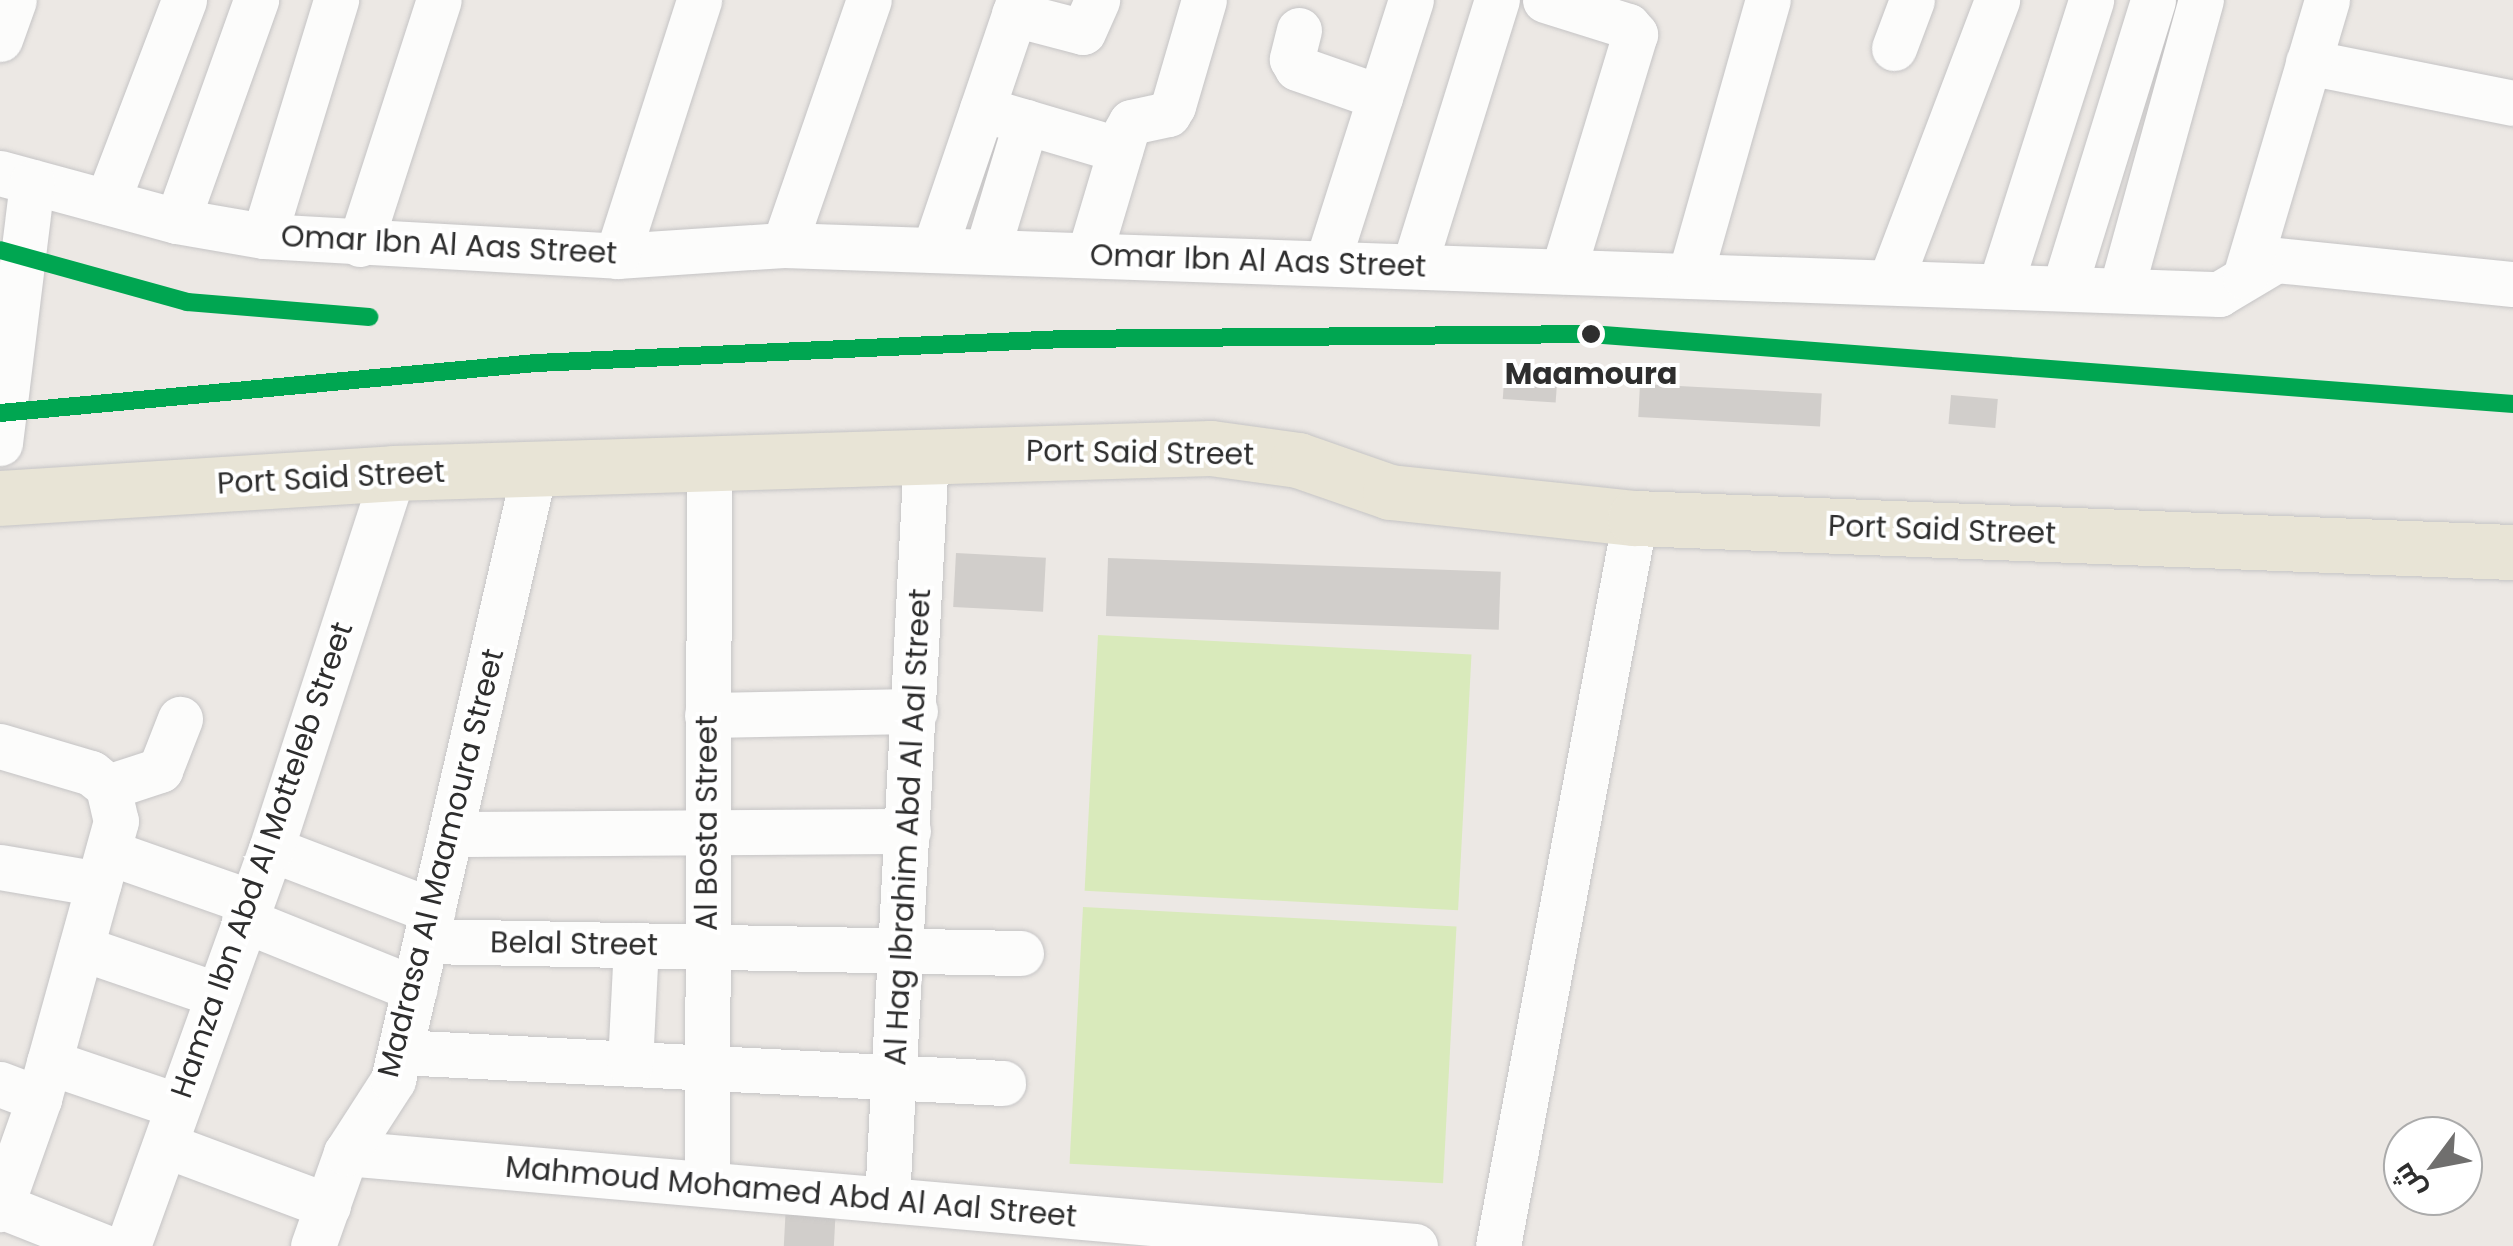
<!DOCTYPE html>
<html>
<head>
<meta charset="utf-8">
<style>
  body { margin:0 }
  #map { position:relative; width:2513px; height:1246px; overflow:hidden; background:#ece8e4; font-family:Poppins,Cairo,sans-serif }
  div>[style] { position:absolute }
  .pitch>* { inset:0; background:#d9eabb; transform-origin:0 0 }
  .building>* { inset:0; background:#d1cecb; transform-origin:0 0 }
  .roads { filter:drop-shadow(0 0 2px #c5c4c5) drop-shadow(0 0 2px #c5c4c5) }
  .street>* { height:45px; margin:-22.5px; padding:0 22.5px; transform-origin:22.5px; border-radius:22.5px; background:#fcfcfb }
  .primary>* { height:55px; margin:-27.5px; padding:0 27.5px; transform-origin:27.5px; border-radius:27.5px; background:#e8e4d6 }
  .rail-1>* { height:18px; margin:-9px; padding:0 9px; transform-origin:9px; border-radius:9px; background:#00a651 }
  .dots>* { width:28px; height:28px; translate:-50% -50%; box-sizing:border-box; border:5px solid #fff; border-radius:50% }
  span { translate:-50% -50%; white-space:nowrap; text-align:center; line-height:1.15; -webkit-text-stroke:8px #fff; paint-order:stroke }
  .street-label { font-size:30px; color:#2e2e2e }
  .stop-label { font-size:30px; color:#2e2e2e; font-weight:700 }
  .north { position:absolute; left:2383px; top:1116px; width:100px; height:100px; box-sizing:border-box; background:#fff; border:2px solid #ababab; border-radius:50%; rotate:238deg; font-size:28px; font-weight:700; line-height:40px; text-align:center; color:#2e2e2e }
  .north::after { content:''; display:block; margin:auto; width:35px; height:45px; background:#706f6e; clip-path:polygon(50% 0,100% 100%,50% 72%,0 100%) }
</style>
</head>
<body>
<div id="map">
  <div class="pitch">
    <div style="left:1098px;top:635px;width:374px;height:256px;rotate:3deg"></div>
    <div style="left:1083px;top:907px;width:374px;height:257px;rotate:3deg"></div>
  </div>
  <div class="building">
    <div style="left:1505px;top:367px;width:53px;height:32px;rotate:4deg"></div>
    <div style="left:1640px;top:384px;width:182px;height:33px;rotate:3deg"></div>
    <div style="left:1951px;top:395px;width:47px;height:29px;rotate:5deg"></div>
    <div style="left:956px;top:553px;width:90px;height:54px;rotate:3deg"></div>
    <div style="left:1108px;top:558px;width:393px;height:58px;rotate:2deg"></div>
    <div style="left:786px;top:1204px;width:50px;height:42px;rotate:3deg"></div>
  </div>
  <div class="roads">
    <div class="street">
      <div style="left:1545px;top:0;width:87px;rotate:17.4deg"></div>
      <div style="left:1628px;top:26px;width:11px;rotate:49deg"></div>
      <div style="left:1635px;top:34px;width:248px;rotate:106.9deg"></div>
      <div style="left:1014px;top:14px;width:71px;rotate:14.6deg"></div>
      <div style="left:1083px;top:32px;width:35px;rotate:-66deg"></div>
      <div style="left:1299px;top:30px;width:30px;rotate:104deg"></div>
      <div style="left:1292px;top:59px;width:10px;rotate:61deg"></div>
      <div style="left:1297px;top:68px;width:88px;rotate:19.3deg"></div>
      <div style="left:0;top:39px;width:41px;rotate:-70.3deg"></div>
      <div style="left:1894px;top:48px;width:51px;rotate:-69.4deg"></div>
      <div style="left:2308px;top:62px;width:209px;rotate:11.3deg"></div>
      <div style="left:982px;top:109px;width:144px;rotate:16.5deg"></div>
      <div style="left:0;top:173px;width:183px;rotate:15.2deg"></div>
      <div style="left:177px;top:221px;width:88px;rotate:9.8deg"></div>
      <div style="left:264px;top:236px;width:354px;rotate:3.2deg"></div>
      <div style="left:617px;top:256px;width:167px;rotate:-3.8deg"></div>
      <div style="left:784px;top:245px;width:1436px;rotate:1.96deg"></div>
      <div style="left:2219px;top:294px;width:66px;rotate:-30.8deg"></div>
      <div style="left:2276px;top:260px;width:238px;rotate:5.8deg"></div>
      <div style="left:107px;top:202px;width:216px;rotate:-69.1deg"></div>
      <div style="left:177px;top:221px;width:235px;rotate:-70.3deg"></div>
      <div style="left:264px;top:236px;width:247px;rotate:-73deg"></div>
      <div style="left:360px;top:244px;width:256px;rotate:-72.1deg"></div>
      <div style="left:784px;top:245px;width:259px;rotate:-70.9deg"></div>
      <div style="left:934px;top:250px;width:264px;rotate:-71.2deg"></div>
      <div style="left:987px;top:251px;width:135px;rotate:-73.2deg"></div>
      <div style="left:1089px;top:255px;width:129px;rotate:-73.4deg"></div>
      <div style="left:1126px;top:131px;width:10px;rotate:-61deg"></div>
      <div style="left:1131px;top:122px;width:38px;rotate:-12deg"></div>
      <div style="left:1168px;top:114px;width:9px;rotate:-58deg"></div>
      <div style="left:1173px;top:106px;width:110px;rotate:-73.7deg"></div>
      <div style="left:617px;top:256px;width:269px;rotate:-72.2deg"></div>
      <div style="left:1327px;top:263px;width:276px;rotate:-72.3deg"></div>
      <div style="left:1414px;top:266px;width:279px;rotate:-72.7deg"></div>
      <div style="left:1690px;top:275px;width:286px;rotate:-74.2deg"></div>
      <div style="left:2245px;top:277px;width:289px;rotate:-73.5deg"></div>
      <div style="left:1890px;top:282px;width:302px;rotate:-69.2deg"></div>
      <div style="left:2000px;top:286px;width:300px;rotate:-72.3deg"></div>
      <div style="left:2064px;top:288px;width:301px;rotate:-72.8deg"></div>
      <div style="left:2121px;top:290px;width:301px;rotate:-74.6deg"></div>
      <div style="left:0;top:443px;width:263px;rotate:-83deg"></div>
      <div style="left:707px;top:715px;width:208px;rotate:-1.1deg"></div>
      <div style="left:0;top:746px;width:95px;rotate:16.5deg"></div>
      <div style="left:91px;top:773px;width:22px;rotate:39deg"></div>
      <div style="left:108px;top:787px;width:35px;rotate:77deg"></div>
      <div style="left:116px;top:821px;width:288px;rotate:105.5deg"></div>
      <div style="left:39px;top:1099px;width:117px;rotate:109.5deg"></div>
      <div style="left:108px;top:787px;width:55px;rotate:-18.1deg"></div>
      <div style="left:160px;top:770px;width:55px;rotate:-68.6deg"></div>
      <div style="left:452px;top:834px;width:456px;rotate:-0.4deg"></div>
      <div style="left:271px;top:849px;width:173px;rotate:20.9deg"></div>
      <div style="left:108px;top:852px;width:151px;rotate:19.3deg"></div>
      <div style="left:0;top:867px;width:100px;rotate:9.7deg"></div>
      <div style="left:244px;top:920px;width:184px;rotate:22deg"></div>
      <div style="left:426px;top:941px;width:595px;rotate:1.16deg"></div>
      <div style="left:81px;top:948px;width:145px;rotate:18.9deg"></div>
      <div style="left:400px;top:1052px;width:604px;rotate:2.94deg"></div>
      <div style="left:49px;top:1062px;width:136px;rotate:18.8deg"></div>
      <div style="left:630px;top:1064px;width:119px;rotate:-87.1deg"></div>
      <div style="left:0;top:1084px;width:42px;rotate:21deg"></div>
      <div style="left:165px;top:1145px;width:174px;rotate:20.5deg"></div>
      <div style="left:346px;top:1153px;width:1073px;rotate:4.97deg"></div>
      <div style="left:707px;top:1184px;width:723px;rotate:-89.84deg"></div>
      <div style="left:887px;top:1200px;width:746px;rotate:-87deg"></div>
      <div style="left:1px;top:1206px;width:109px;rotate:21.6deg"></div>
      <div style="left:128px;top:1246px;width:422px;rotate:-70.2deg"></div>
      <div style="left:271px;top:849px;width:395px;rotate:-72deg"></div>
      <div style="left:313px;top:1246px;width:99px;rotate:-70.5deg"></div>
      <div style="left:346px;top:1153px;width:87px;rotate:-57.2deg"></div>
      <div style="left:393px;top:1080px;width:629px;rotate:-76.96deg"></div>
      <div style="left:1498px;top:1246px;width:741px;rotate:-79.34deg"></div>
    </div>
    <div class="primary">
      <div style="left:0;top:498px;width:394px;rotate:-3.6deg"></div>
      <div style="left:393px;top:473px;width:818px;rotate:-1.75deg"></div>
      <div style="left:1211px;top:448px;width:88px;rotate:7.9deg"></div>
      <div style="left:1298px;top:460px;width:97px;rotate:19.2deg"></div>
      <div style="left:1390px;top:492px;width:246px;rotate:6.1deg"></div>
      <div style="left:1635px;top:518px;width:879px;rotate:2.22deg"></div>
    </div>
  </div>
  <div class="rail-1">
    <div style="left:0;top:250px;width:194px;rotate:15.5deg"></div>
    <div style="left:187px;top:302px;width:183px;rotate:4.7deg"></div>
    <div style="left:0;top:413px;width:538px;rotate:-5.33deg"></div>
    <div style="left:536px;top:363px;width:529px;rotate:-2.6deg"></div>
    <div style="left:1064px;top:339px;width:526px;rotate:-0.54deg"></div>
    <div style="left:1590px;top:334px;width:926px;rotate:4.34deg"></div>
  </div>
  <div class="dots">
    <div style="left:1591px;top:334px;background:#2e2e2e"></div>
  </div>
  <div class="street-label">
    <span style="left:449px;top:245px;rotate:3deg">Omar Ibn Al Aas Street</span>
    <span style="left:1258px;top:261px;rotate:2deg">Omar Ibn Al Aas Street</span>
    <span style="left:1140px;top:453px;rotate:1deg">Port Said Street</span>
    <span style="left:331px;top:478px;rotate:-3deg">Port Said Street</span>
    <span style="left:1942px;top:530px;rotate:2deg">Port Said Street</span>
    <span style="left:707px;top:823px;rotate:-90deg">Al Bosta Street</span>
    <span style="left:908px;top:827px;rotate:-87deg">Al Hag Ibrahim Abd Al Aal Street</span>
    <span style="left:262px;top:860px;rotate:-71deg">Hamza Ibn Abd Al Motteleb Street</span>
    <span style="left:441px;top:863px;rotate:-76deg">Madrasa Al Maamoura Street</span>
    <span style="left:574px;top:944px;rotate:1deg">Belal Street</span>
    <span style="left:791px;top:1192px;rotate:5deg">Mahmoud Mohamed Abd Al Aal Street</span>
  </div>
  <div class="stop-label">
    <span style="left:1591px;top:374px">Maamoura</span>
  </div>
  <div class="north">ش</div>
</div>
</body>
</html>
